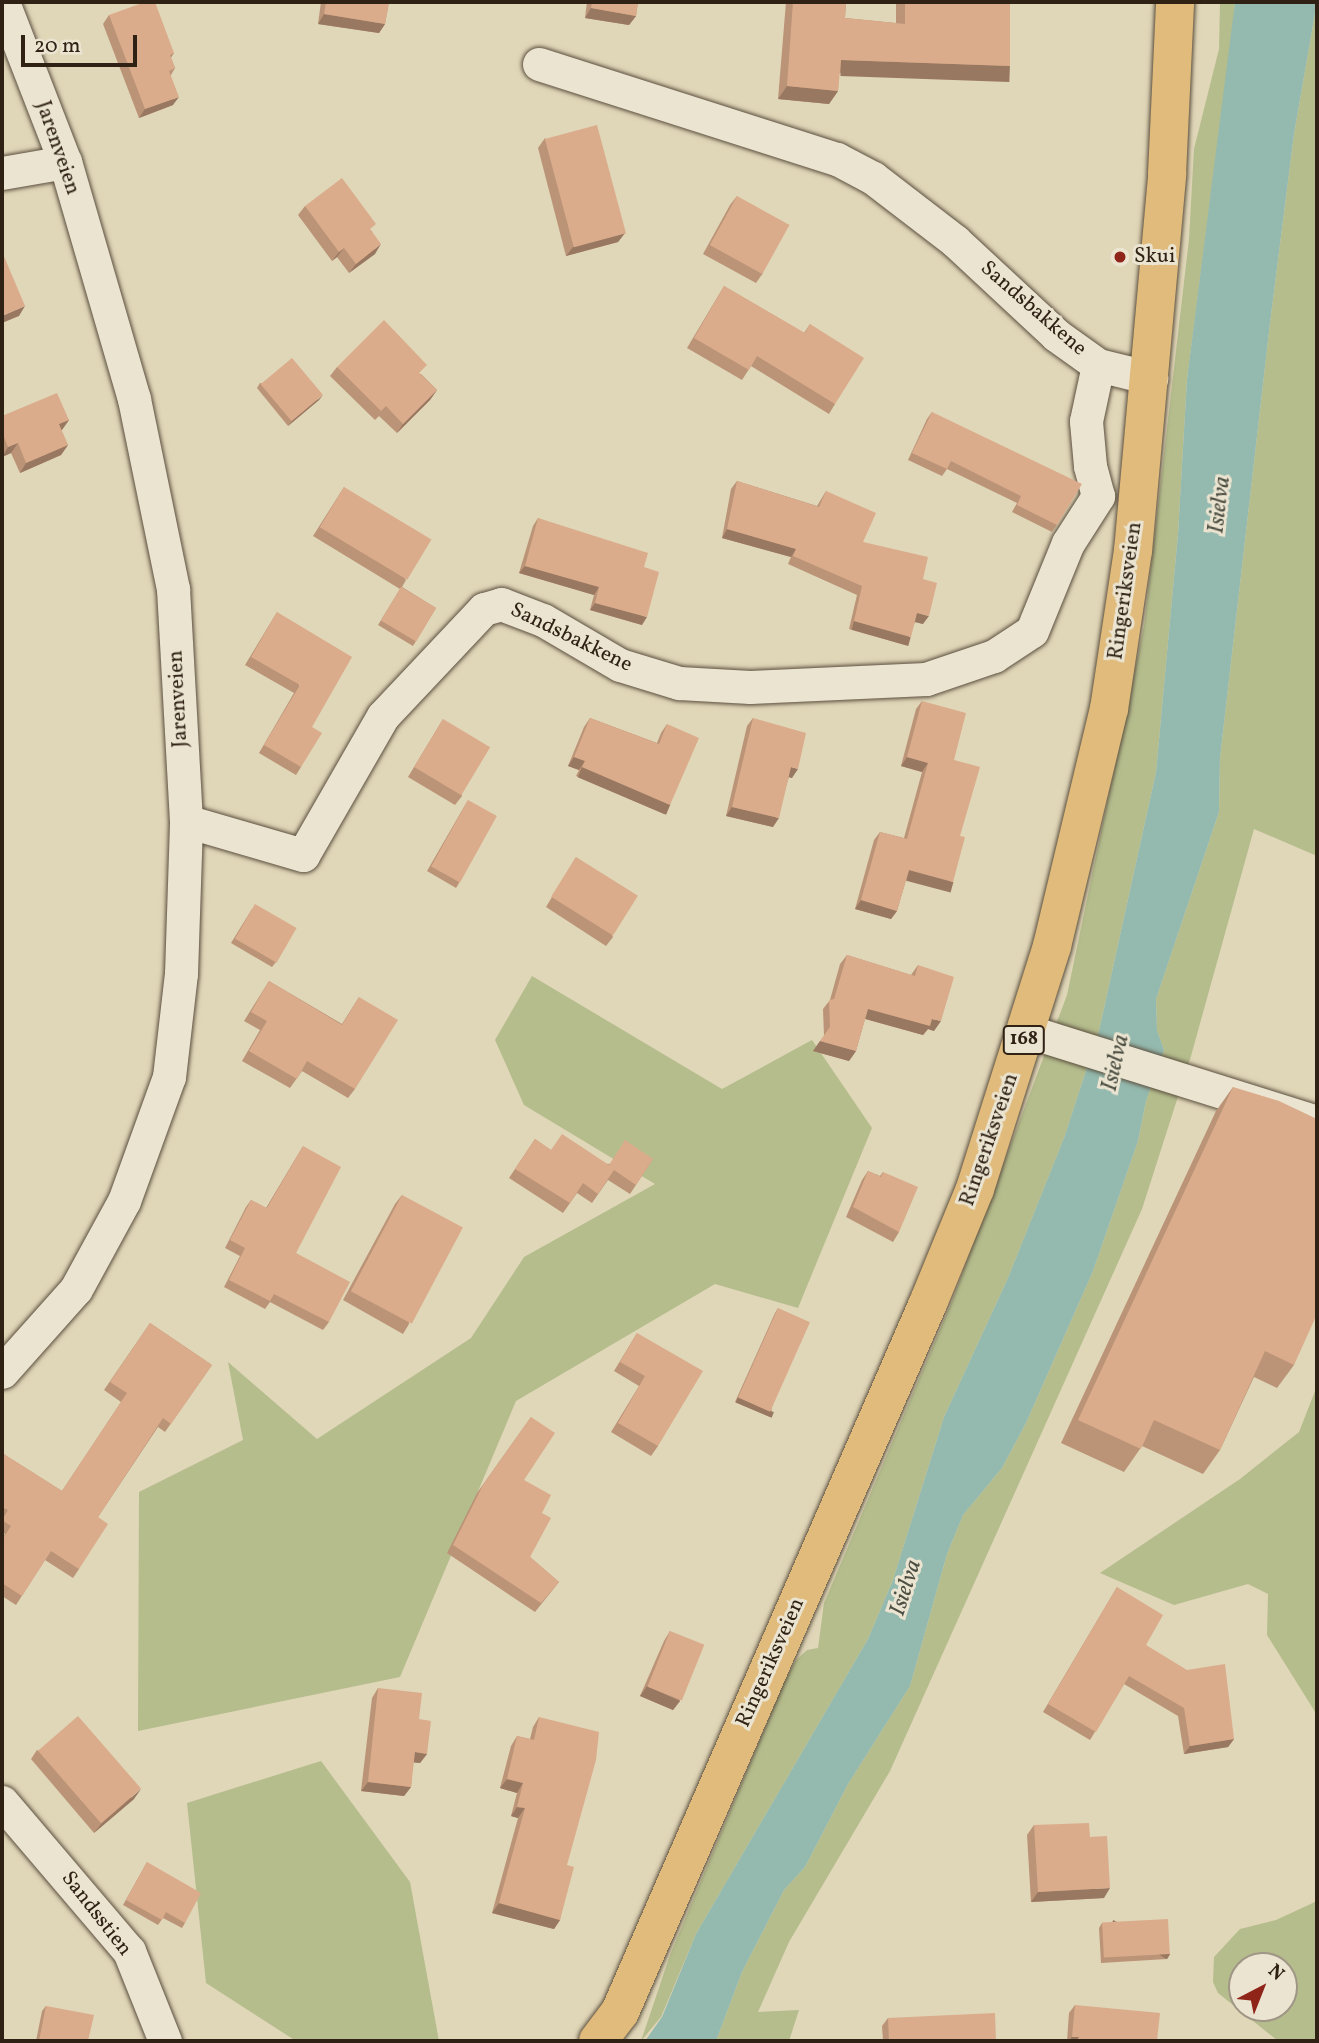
<!DOCTYPE html>
<html>
<head>
<meta charset="utf-8">
<style>
  body { margin:0 }
  #map { position:relative; width:1319px; height:2043px; overflow:hidden; background:#e0d6b8; font-family:Vollkorn,serif }
  div>[style] { position:absolute }
  .green>* { inset:0; background:#b5bd8d }
  .water>* { inset:0; background:#94b9ae }
  .roads { filter:drop-shadow(0 0 2px #5b4f3e) drop-shadow(0 0 2px #5b4f3e) }
  .minor>* { height:33px; margin:-16.5px; padding:0 16.5px; transform-origin:16.5px; border-radius:16.5px; background:#ebe4d1 }
  .primary>* { height:38px; margin:-19px; padding:0 19px; transform-origin:19px; border-radius:19px; background:#e0bb7c }
  .wall>* { inset:0; background:#bb9478 }
  .shaded-wall>* { inset:0; background:#997861; transform-origin:0 0 }
  .building>* { inset:0; background:#daac8b; transform-origin:0 0 }
  .dots>* { width:19px; height:19px; translate:-50% -50%; box-sizing:border-box; border:4px solid #ebe4d1; border-radius:50% }
  span { translate:-50% -50%; white-space:nowrap; text-align:center; line-height:1.15; -webkit-text-stroke:6px #ebe4d1; paint-order:stroke }
  .shield-label span { padding:2px 5px; background:#ebe4d1; border:2px solid; border-radius:5px; -webkit-text-stroke-width:0 }
  .shield-label { font-size:19px; color:#2f2215; font-weight:700 }
  .street-label { font-size:21px; color:#2f2215 }
  .poi-label { font-size:21px; color:#2f2215 }
  .left { translate:0 -50%; text-align:left }
  .water-label { font-size:23px; color:#4d4f43; font-style:italic }
  .frame { position:absolute; inset:0; border:4px solid #2f2215; pointer-events:none }
  .north { position:absolute; left:1228px; top:1952px; width:70px; height:70px; box-sizing:border-box; background:#ebe4d1; border:2px solid #a09686; border-radius:50%; rotate:42deg; font-size:19px; font-weight:700; line-height:28px; text-align:center; color:#2f2215 }
  .north::after { content:''; display:block; margin:auto; width:24px; height:32px; background:#8f2418; clip-path:polygon(50% 0,100% 100%,50% 72%,0 100%) }
  .scale { position:absolute; left:21px; top:35px; width:116px; height:32px; box-sizing:border-box; border:4px solid #2f2215; border-top:0; padding-left:9px; font-size:21px; line-height:24px; white-space:nowrap; color:#2f2215; -webkit-text-stroke:5px #ebe4d1; paint-order:stroke }
</style>
</head>
<body>
<div id="map">
  <div class="green">
    <div style="clip-path:polygon(1220px 2px,1235px 2px,1233px 25px,1187px 379px,1178px 534px,1156px 772px,1099px 1031px,1064px 1138px,1008px 1278px,944px 1417px,893px 1580px,868px 1639px,696px 1934px,661px 2017px,641px 2041px,670px 1955px,784px 1682px,796px 1660px,807px 1650px,818px 1648px,824px 1603px,950px 1306px,1067px 995px,1144px 626px,1189px 239px,1194px 149px,1219px 49px)"></div>
    <div style="clip-path:polygon(1317px 2px,1317px 856px,1254px 829px,1191px 1056px,1142px 1209px,890px 1771px,789px 1942px,758px 2012px,799px 2010px,789px 2041px,716px 2041px,742px 1972px,784px 1890px,805px 1867px,848px 1784px,910px 1686px,947px 1554px,963px 1515px,1002px 1468px,1026px 1423px,1093px 1271px,1138px 1141px,1146px 1101px,1164px 1050px,1157px 1030px,1156px 999px,1219px 812px,1220px 758px,1270px 323px,1294px 134px)"></div>
    <div style="clip-path:polygon(532px 976px,722px 1089px,812px 1040px,872px 1128px,798px 1308px,715px 1284px,516px 1401px,400px 1677px,138px 1731px,139px 1492px,243px 1440px,228px 1362px,317px 1439px,471px 1338px,524px 1257px,655px 1184px,524px 1105px,495px 1040px)"></div>
    <div style="clip-path:polygon(1317px 1386px,1317px 1715px,1267px 1635px,1268px 1594px,1248px 1584px,1174px 1605px,1100px 1573px,1240px 1479px,1299px 1432px)"></div>
    <div style="clip-path:polygon(321px 1761px,410px 1882px,439px 2041px,296px 2041px,206px 1983px,187px 1803px)"></div>
    <div style="clip-path:polygon(evenodd,1317px 1901px,1317px 2041px,1278px 2041px,1218px 1993px,1213px 1982px,1214px 1957px,1240px 1929px,1276px 1920px,1317px 1901px,1242px 1966px,1284px 1966px,1284px 2008px,1242px 2008px,1242px 1966px)"></div>
  </div>
  <div class="water">
    <div style="clip-path:polygon(1235px 2px,1317px 2px,1294px 134px,1270px 323px,1220px 758px,1219px 812px,1156px 999px,1157px 1030px,1164px 1050px,1146px 1101px,1138px 1141px,1093px 1271px,1026px 1423px,1002px 1468px,963px 1515px,947px 1554px,910px 1686px,848px 1784px,805px 1867px,784px 1890px,742px 1972px,716px 2041px,645px 2041px,662px 2017px,696px 1934px,868px 1639px,893px 1580px,944px 1417px,1008px 1278px,1064px 1138px,1099px 1031px,1156px 772px,1178px 534px,1187px 379px)"></div>
  </div>
  <div class="roads">
    <div class="minor">
      <div style="left:539px;top:64px;width:313px;rotate:17.7deg"></div>
      <div style="left:837px;top:159px;width:41px;rotate:27.8deg"></div>
      <div style="left:873px;top:178px;width:103px;rotate:37.5deg"></div>
      <div style="left:955px;top:241px;width:138px;rotate:42.9deg"></div>
      <div style="left:1056px;top:335px;width:52px;rotate:35.5deg"></div>
      <div style="left:1098px;top:365px;width:55px;rotate:13.8deg"></div>
      <div style="left:2px;top:173px;width:64px;rotate:-9.9deg"></div>
      <div style="left:186px;top:821px;width:122px;rotate:16.2deg"></div>
      <div style="left:303px;top:855px;width:160px;rotate:-60.1deg"></div>
      <div style="left:383px;top:716px;width:147px;rotate:-46.7deg"></div>
      <div style="left:484px;top:609px;width:18px;rotate:-16deg"></div>
      <div style="left:501px;top:604px;width:45px;rotate:20.9deg"></div>
      <div style="left:543px;top:620px;width:89px;rotate:30.3deg"></div>
      <div style="left:620px;top:665px;width:62px;rotate:17deg"></div>
      <div style="left:679px;top:683px;width:71px;rotate:3.2deg"></div>
      <div style="left:750px;top:687px;width:176px;rotate:-2.6deg"></div>
      <div style="left:926px;top:679px;width:72px;rotate:-18.7deg"></div>
      <div style="left:994px;top:656px;width:45px;rotate:-33.3deg"></div>
      <div style="left:1032px;top:631px;width:95px;rotate:-67.8deg"></div>
      <div style="left:1068px;top:543px;width:56px;rotate:-57.4deg"></div>
      <div style="left:1098px;top:496px;width:31px;rotate:-105deg"></div>
      <div style="left:1090px;top:466px;width:45px;rotate:-95.1deg"></div>
      <div style="left:1086px;top:421px;width:57px;rotate:-77.9deg"></div>
      <div style="left:1027px;top:1031px;width:304px;rotate:17.4deg"></div>
      <div style="left:2px;top:1372px;width:111px;rotate:-48.3deg"></div>
      <div style="left:76px;top:1289px;width:100px;rotate:-61.4deg"></div>
      <div style="left:124px;top:1201px;width:132px;rotate:-70.1deg"></div>
      <div style="left:169px;top:1077px;width:104px;rotate:-83.4deg"></div>
      <div style="left:181px;top:974px;width:153px;rotate:-88.1deg"></div>
      <div style="left:186px;top:821px;width:232px;rotate:-93.2deg"></div>
      <div style="left:173px;top:589px;width:194px;rotate:-101.6deg"></div>
      <div style="left:134px;top:399px;width:247px;rotate:-106.2deg"></div>
      <div style="left:65px;top:162px;width:172px;rotate:-111.2deg"></div>
      <div style="left:2px;top:1802px;width:196px;rotate:49.6deg"></div>
      <div style="left:129px;top:1951px;width:97px;rotate:68.2deg"></div>
    </div>
    <div class="primary">
      <div style="left:598px;top:2041px;width:36px;rotate:-53deg"></div>
      <div style="left:620px;top:2012px;width:775px;rotate:-66.51deg"></div>
      <div style="left:929px;top:1301px;width:121px;rotate:-67.7deg"></div>
      <div style="left:975px;top:1189px;width:255px;rotate:-72.4deg"></div>
      <div style="left:1052px;top:946px;width:244px;rotate:-76.5deg"></div>
      <div style="left:1109px;top:709px;width:160px;rotate:-81.4deg"></div>
      <div style="left:1133px;top:551px;width:379px;rotate:-84.8deg"></div>
      <div style="left:1167px;top:174px;width:172px;rotate:-87.3deg"></div>
    </div>
  </div>
  <div class="wall">
    <div style="clip-path:polygon(321px 2px,389px 2px,385px 24px,379px 33px,318px 24px)"></div>
    <div style="clip-path:polygon(587px 2px,638px 2px,636px 16px,629px 25px,585px 18px)"></div>
    <div style="clip-path:polygon(786px 2px,846px 2px,845px 18px,896px 23px,896px 2px,1010px 2px,1010px 66px,1001px 79px,839px 73px,838px 91px,829px 104px,778px 99px)"></div>
    <div style="clip-path:polygon(109px 15px,174px 53px,171px 58px,175px 68px,171px 75px,173px 105px,139px 118px,103px 24px)"></div>
    <div style="clip-path:polygon(545px 138px,625px 233px,618px 242px,566px 256px,538px 148px)"></div>
    <div style="clip-path:polygon(737px 196px,763px 273px,756px 283px,703px 254px,730px 205px)"></div>
    <div style="clip-path:polygon(305px 206px,372px 231px,375px 254px,349px 273px,337px 257px,332px 261px,298px 215px)"></div>
    <div style="clip-path:polygon(724px 286px,804px 333px,810px 324px,835px 404px,829px 414px,751px 366px,742px 380px,687px 348px)"></div>
    <div style="clip-path:polygon(337px 367px,421px 374px,437px 390px,430px 400px,397px 433px,379px 416px,375px 420px,330px 376px)"></div>
    <div style="clip-path:polygon(260px 383px,319px 400px,288px 426px,257px 388px)"></div>
    <div style="clip-path:polygon(932px 412px,1057px 525px,1052px 532px,1012px 512px,1017px 503px,947px 469px,942px 476px,908px 460px,927px 419px)"></div>
    <div style="clip-path:polygon(2px 416px,69px 420px,61px 430px,68px 445px,61px 455px,20px 473px,11px 453px,2px 457px)"></div>
    <div style="clip-path:polygon(737px 481px,817px 506px,826px 491px,863px 542px,923px 579px,923px 624px,915px 622px,906px 645px,849px 629px,857px 595px,788px 564px,791px 557px,722px 538px,731px 489px)"></div>
    <div style="clip-path:polygon(344px 487px,406px 580px,402px 587px,436px 608px,413px 646px,378px 625px,400px 589px,313px 536px)"></div>
    <div style="clip-path:polygon(538px 518px,644px 567px,642px 625px,590px 610px,594px 595px,519px 573px,533px 526px)"></div>
    <div style="clip-path:polygon(277px 612px,312px 727px,301px 767px,296px 775px,259px 753px,294px 693px,245px 665px)"></div>
    <div style="clip-path:polygon(922px 701px,954px 760px,960px 836px,947px 891px,906px 880px,897px 911px,891px 919px,855px 909px,874px 840px,880px 832px,904px 838px,922px 772px,901px 766px,916px 709px)"></div>
    <div style="clip-path:polygon(590px 718px,657px 743px,661px 733px,667px 724px,670px 805px,664px 814px,576px 776px,579px 770px,568px 766px,584px 727px)"></div>
    <div style="clip-path:polygon(753px 718px,792px 778px,789px 777px,773px 827px,726px 816px,747px 726px)"></div>
    <div style="clip-path:polygon(443px 719px,462px 796px,455px 805px,408px 777px)"></div>
    <div style="clip-path:polygon(468px 800px,459px 883px,456px 888px,427px 871px)"></div>
    <div style="clip-path:polygon(576px 857px,613px 937px,606px 946px,546px 907px)"></div>
    <div style="clip-path:polygon(252px 909px,276px 962px,272px 967px,231px 943px)"></div>
    <div style="clip-path:polygon(847px 955px,911px 975px,918px 965px,934px 1031px,928px 1029px,923px 1035px,865px 1019px,856px 1051px,849px 1061px,813px 1051px,824px 1036px,823px 1009px,830px 1000px,840px 964px)"></div>
    <div style="clip-path:polygon(269px 981px,342px 1024px,359px 997px,355px 1089px,348px 1098px,302px 1071px,290px 1088px,242px 1061px,260px 1030px,244px 1021px)"></div>
    <div style="clip-path:polygon(1233px 1087px,1316px 1244px,1294px 1365px,1277px 1388px,1254px 1377px,1220px 1450px,1203px 1474px,1142px 1446px,1124px 1472px,1061px 1443px,1216px 1111px)"></div>
    <div style="clip-path:polygon(535px 1139px,551px 1150px,608px 1164px,653px 1159px,630px 1194px,608px 1180px,592px 1203px,577px 1193px,563px 1213px,509px 1178px)"></div>
    <div style="clip-path:polygon(303px 1146px,296px 1253px,329px 1322px,323px 1330px,270px 1302px,265px 1309px,224px 1287px,240px 1256px,225px 1248px,246px 1207px,251px 1200px,266px 1208px)"></div>
    <div style="clip-path:polygon(868px 1171px,880px 1176px,883px 1172px,899px 1232px,893px 1242px,846px 1217px,862px 1180px)"></div>
    <div style="clip-path:polygon(402px 1195px,409px 1324px,403px 1334px,343px 1300px,395px 1204px)"></div>
    <div style="clip-path:polygon(778px 1308px,771px 1417px,735px 1402px,775px 1313px)"></div>
    <div style="clip-path:polygon(150px 1323px,212px 1365px,165px 1432px,158px 1427px,98px 1517px,79px 1569px,73px 1578px,45px 1560px,16px 1605px,2px 1596px,2px 1539px,5px 1534px,2px 1532px,2px 1453px,62px 1491px,121px 1402px,104px 1390px)"></div>
    <div style="clip-path:polygon(637px 1333px,658px 1446px,651px 1456px,611px 1432px,639px 1386px,614px 1371px)"></div>
    <div style="clip-path:polygon(531px 1417px,524px 1480px,542px 1513px,530px 1557px,559px 1582px,535px 1612px,447px 1553px,477px 1493px)"></div>
    <div style="clip-path:polygon(1117px 1587px,1146px 1645px,1234px 1739px,1228px 1747px,1184px 1754px,1178px 1716px,1124px 1684px,1090px 1740px,1043px 1712px)"></div>
    <div style="clip-path:polygon(670px 1631px,680px 1701px,673px 1710px,640px 1696px,664px 1641px)"></div>
    <div style="clip-path:polygon(378px 1688px,419px 1719px,427px 1754px,420px 1763px,413px 1762px,411px 1787px,404px 1796px,361px 1791px,372px 1698px)"></div>
    <div style="clip-path:polygon(539px 1717px,567px 1865px,560px 1920px,554px 1929px,492px 1913px,518px 1818px,511px 1816px,517px 1793px,500px 1788px,511px 1746px,517px 1736px,530px 1739px,533px 1727px)"></div>
    <div style="clip-path:polygon(37px 1750px,134px 1799px,94px 1833px,31px 1759px)"></div>
    <div style="clip-path:polygon(1034px 1825px,1104px 1898px,1031px 1902px,1027px 1835px)"></div>
    <div style="clip-path:polygon(147px 1862px,185px 1923px,182px 1928px,163px 1918px,158px 1925px,123px 1905px)"></div>
    <div style="clip-path:polygon(1102px 1923px,1170px 1954px,1167px 1959px,1101px 1963px,1099px 1928px)"></div>
    <div style="clip-path:polygon(1075px 2005px,1157px 2041px,1067px 2041px,1069px 2013px)"></div>
    <div style="clip-path:polygon(46px 2006px,88px 2041px,36px 2041px,42px 2011px)"></div>
    <div style="clip-path:polygon(888px 2018px,996px 2041px,883px 2041px,882px 2026px)"></div>
  </div>
  <div class="shaded-wall">
    <div style="clip-path:polygon(591px 8px,636px 16px,629px 25px,585px 18px)"></div>
    <div style="clip-path:polygon(324px 14px,385px 24px,379px 33px,318px 24px)"></div>
    <div style="left:841px;top:60px;width:169px;height:16px;rotate:2deg"></div>
    <div style="clip-path:polygon(787px 86px,838px 91px,829px 104px,778px 99px)"></div>
    <div style="clip-path:polygon(179px 97px,173px 105px,139px 118px,145px 109px)"></div>
    <div style="clip-path:polygon(625px 233px,618px 242px,566px 256px,573px 247px)"></div>
    <div style="clip-path:polygon(381px 244px,375px 254px,349px 273px,356px 264px)"></div>
    <div style="clip-path:polygon(344px 248px,337px 257px,332px 261px,339px 252px)"></div>
    <div style="clip-path:polygon(25px 306px,19px 316px,2px 323px,2px 316px)"></div>
    <div style="clip-path:polygon(437px 390px,430px 400px,397px 433px,403px 424px)"></div>
    <div style="clip-path:polygon(323px 395px,319px 400px,288px 426px,292px 421px)"></div>
    <div style="clip-path:polygon(69px 420px,62px 430px,52px 434px,59px 424px)"></div>
    <div style="clip-path:polygon(18px 443px,11px 453px,2px 457px,8px 447px)"></div>
    <div style="clip-path:polygon(68px 445px,61px 455px,20px 473px,26px 463px)"></div>
    <div style="clip-path:polygon(727px 529px,796px 549px,791px 557px,722px 538px)"></div>
    <div style="clip-path:polygon(525px 566px,599px 587px,594px 595px,519px 573px)"></div>
    <div style="clip-path:polygon(595px 603px,647px 617px,642px 625px,590px 610px)"></div>
    <div style="clip-path:polygon(917px 613px,929px 616px,923px 624px,911px 621px)"></div>
    <div style="left:854px;top:621px;width:59px;height:9px;rotate:16deg"></div>
    <div style="clip-path:polygon(574px 757px,585px 761px,579px 770px,568px 766px)"></div>
    <div style="clip-path:polygon(907px 757px,928px 763px,922px 772px,901px 766px)"></div>
    <div style="left:582px;top:767px;width:96px;height:11px;rotate:23deg"></div>
    <div style="clip-path:polygon(791px 767px,798px 769px,792px 778px,785px 776px)"></div>
    <div style="clip-path:polygon(732px 807px,779px 818px,773px 827px,726px 816px)"></div>
    <div style="left:909px;top:870px;width:46px;height:11px;rotate:15deg"></div>
    <div style="clip-path:polygon(861px 900px,897px 911px,891px 919px,855px 909px)"></div>
    <div style="clip-path:polygon(868px 1009px,932px 1019px,941px 1021px,934px 1031px,928px 1029px,923px 1035px,862px 1018px)"></div>
    <div style="clip-path:polygon(820px 1041px,856px 1051px,849px 1061px,813px 1051px)"></div>
    <div style="left:738px;top:1397px;width:39px;height:6px;rotate:23deg"></div>
    <div style="clip-path:polygon(647px 1686px,680px 1701px,673px 1710px,640px 1696px)"></div>
    <div style="clip-path:polygon(1234px 1739px,1228px 1747px,1184px 1754px,1190px 1746px)"></div>
    <div style="clip-path:polygon(415px 1752px,427px 1754px,420px 1763px,408px 1762px)"></div>
    <div style="clip-path:polygon(507px 1779px,523px 1783px,517px 1793px,500px 1788px)"></div>
    <div style="clip-path:polygon(368px 1782px,411px 1787px,404px 1796px,361px 1791px)"></div>
    <div style="clip-path:polygon(141px 1789px,134px 1799px,94px 1833px,101px 1824px)"></div>
    <div style="clip-path:polygon(517px 1807px,525px 1808px,518px 1818px,511px 1816px)"></div>
    <div style="clip-path:polygon(1110px 1888px,1104px 1898px,1031px 1902px,1038px 1892px)"></div>
    <div style="clip-path:polygon(499px 1903px,560px 1920px,554px 1929px,492px 1913px)"></div>
    <div style="left:1170px;top:1954px;width:6px;height:66px;rotate:121deg"></div>
    <div style="clip-path:polygon(1072px 2037px,1079px 2037px,1076px 2041px,1069px 2041px)"></div>
  </div>
  <div class="building">
    <div style="clip-path:polygon(145px 2px,155px 2px,174px 53px,170px 55px,175px 68px,169px 71px,179px 97px,145px 109px,109px 15px)"></div>
    <div style="clip-path:polygon(326px 2px,389px 2px,385px 24px,324px 14px)"></div>
    <div style="clip-path:polygon(592px 2px,638px 2px,636px 16px,591px 8px)"></div>
    <div style="clip-path:polygon(793px 2px,846px 2px,845px 18px,905px 24px,905px 2px,1010px 2px,1010px 66px,841px 60px,838px 91px,787px 86px)"></div>
    <div style="left:597px;top:125px;width:112px;height:54px;rotate:75deg"></div>
    <div style="clip-path:polygon(342px 178px,376px 224px,370px 229px,381px 244px,356px 264px,344px 248px,339px 252px,305px 206px)"></div>
    <div style="left:737px;top:196px;width:60px;height:56px;rotate:29deg"></div>
    <div style="clip-path:polygon(3px 254px,25px 306px,2px 316px,2px 255px)"></div>
    <div style="clip-path:polygon(724px 286px,805px 333px,810px 324px,864px 358px,835px 404px,757px 356px,749px 370px,694px 338px)"></div>
    <div style="clip-path:polygon(384px 320px,427px 365px,419px 373px,437px 390px,403px 424px,386px 406px,381px 411px,337px 367px)"></div>
    <div style="left:292px;top:358px;width:48px;height:41px;rotate:50deg"></div>
    <div style="clip-path:polygon(57px 393px,69px 420px,59px 424px,68px 445px,26px 463px,18px 443px,8px 447px,2px 432px,2px 416px)"></div>
    <div style="clip-path:polygon(932px 412px,1082px 484px,1057px 525px,1017px 505px,1021px 496px,951px 461px,947px 469px,912px 453px)"></div>
    <div style="clip-path:polygon(737px 481px,819px 507px,826px 491px,876px 513px,863px 542px,928px 557px,923px 579px,937px 583px,929px 616px,917px 613px,911px 637px,854px 621px,862px 586px,793px 556px,796px 549px,727px 529px)"></div>
    <div style="left:344px;top:487px;width:102px;height:47px;rotate:31deg"></div>
    <div style="clip-path:polygon(538px 518px,648px 553px,644px 567px,659px 572px,647px 617px,595px 603px,599px 587px,525px 566px)"></div>
    <div style="left:401px;top:587px;width:41px;height:39px;rotate:31deg"></div>
    <div style="clip-path:polygon(277px 612px,352px 657px,312px 727px,322px 733px,301px 767px,264px 745px,300px 685px,251px 657px)"></div>
    <div style="clip-path:polygon(922px 701px,966px 713px,954px 760px,980px 767px,960px 836px,965px 837px,953px 882px,909px 870px,897px 911px,861px 900px,880px 832px,907px 839px,928px 763px,907px 757px)"></div>
    <div style="clip-path:polygon(590px 718px,659px 744px,667px 724px,699px 738px,670px 805px,582px 767px,585px 761px,574px 757px)"></div>
    <div style="clip-path:polygon(753px 718px,806px 733px,798px 769px,791px 767px,779px 818px,732px 807px)"></div>
    <div style="left:443px;top:719px;width:55px;height:56px;rotate:31deg"></div>
    <div style="left:468px;top:800px;width:33px;height:76px;rotate:29deg"></div>
    <div style="left:576px;top:857px;width:73px;height:47px;rotate:32deg"></div>
    <div style="left:255px;top:904px;width:48px;height:40px;rotate:30deg"></div>
    <div style="clip-path:polygon(847px 955px,915px 976px,918px 965px,954px 977px,941px 1021px,932px 1019px,930px 1026px,868px 1009px,856px 1051px,820px 1041px,830px 1027px,829px 1000px,834px 999px)"></div>
    <div style="clip-path:polygon(269px 981px,342px 1025px,359px 997px,398px 1020px,355px 1089px,307px 1061px,297px 1079px,249px 1051px,267px 1021px,251px 1012px)"></div>
    <div style="clip-path:polygon(1233px 1087px,1279px 1101px,1317px 1119px,1317px 1241px,1316px 1244px,1317px 1244px,1317px 1314px,1294px 1365px,1265px 1351px,1220px 1450px,1154px 1420px,1141px 1449px,1078px 1420px)"></div>
    <div style="clip-path:polygon(562px 1134px,609px 1165px,625px 1140px,653px 1159px,636px 1185px,614px 1170px,598px 1194px,583px 1183px,570px 1203px,515px 1169px,535px 1139px,551px 1150px)"></div>
    <div style="clip-path:polygon(303px 1146px,341px 1167px,296px 1253px,350px 1282px,329px 1322px,274px 1294px,270px 1301px,229px 1280px,245px 1248px,230px 1240px,251px 1200px,267px 1208px)"></div>
    <div style="clip-path:polygon(868px 1171px,881px 1177px,883px 1172px,918px 1187px,899px 1232px,853px 1207px)"></div>
    <div style="left:402px;top:1195px;width:69px;height:109px;rotate:28deg"></div>
    <div style="left:778px;top:1308px;width:35px;height:98px;rotate:24deg"></div>
    <div style="clip-path:polygon(150px 1323px,212px 1365px,171px 1424px,163px 1418px,98px 1517px,108px 1524px,79px 1569px,51px 1551px,22px 1596px,2px 1583px,2px 1540px,11px 1526px,2px 1520px,8px 1510px,2px 1507px,2px 1453px,62px 1491px,127px 1393px,110px 1382px)"></div>
    <div style="clip-path:polygon(637px 1333px,703px 1371px,658px 1446px,618px 1423px,645px 1376px,620px 1362px)"></div>
    <div style="clip-path:polygon(531px 1417px,555px 1433px,524px 1480px,551px 1495px,542px 1513px,551px 1518px,530px 1557px,559px 1582px,541px 1603px,453px 1545px,483px 1485px)"></div>
    <div style="clip-path:polygon(1117px 1587px,1163px 1615px,1146px 1645px,1187px 1670px,1225px 1664px,1234px 1739px,1190px 1746px,1184px 1708px,1129px 1676px,1096px 1732px,1048px 1704px)"></div>
    <div style="left:670px;top:1631px;width:37px;height:60px;rotate:22deg"></div>
    <div style="clip-path:polygon(378px 1688px,422px 1693px,419px 1719px,431px 1721px,427px 1754px,415px 1752px,411px 1787px,368px 1782px)"></div>
    <div style="left:78px;top:1716px;width:96px;height:53px;rotate:49deg"></div>
    <div style="clip-path:polygon(539px 1717px,599px 1732px,596px 1760px,567px 1865px,574px 1867px,560px 1920px,499px 1903px,525px 1808px,517px 1807px,523px 1783px,507px 1779px,517px 1736px,534px 1740px)"></div>
    <div style="clip-path:polygon(1089px 1823px,1090px 1837px,1107px 1836px,1110px 1888px,1038px 1892px,1034px 1825px)"></div>
    <div style="clip-path:polygon(147px 1862px,201px 1893px,185px 1923px,166px 1912px,162px 1920px,126px 1900px)"></div>
    <div style="left:1168px;top:1919px;width:35px;height:66px;rotate:87deg"></div>
    <div style="clip-path:polygon(1075px 2005px,1160px 2013px,1157px 2041px,1078px 2041px,1079px 2037px,1072px 2037px)"></div>
    <div style="clip-path:polygon(46px 2006px,94px 2015px,88px 2041px,39px 2041px)"></div>
    <div style="clip-path:polygon(995px 2013px,996px 2041px,889px 2041px,888px 2018px)"></div>
  </div>
  <div class="dots">
    <div style="left:1120px;top:257px;background:#8f2418"></div>
  </div>
  <div class="shield-label">
    <span style="left:1024px;top:1040px">168</span>
  </div>
  <div class="street-label">
    <span style="left:57px;top:148px;rotate:71deg">Jarenveien</span>
    <span style="left:1033px;top:309px;rotate:41deg">Sandsbakkene</span>
    <span style="left:1126px;top:591px;rotate:-82deg">Ringeriksveien</span>
    <span style="left:571px;top:638px;rotate:26deg">Sandsbakkene</span>
    <span style="left:179px;top:699px;rotate:-93deg">Jarenveien</span>
    <span style="left:990px;top:1140px;rotate:-71deg">Ringeriksveien</span>
    <span style="left:771px;top:1663px;rotate:-66deg">Ringeriksveien</span>
    <span style="left:96px;top:1914px;rotate:52deg">Sandsstien</span>
  </div>
  <div class="poi-label">
    <span class="left" style="left:1134px;top:257px">Skui</span>
  </div>
  <div class="water-label">
    <span style="left:1220px;top:505px;rotate:-83deg">Isielva</span>
    <span style="left:1116px;top:1063px;rotate:-77deg">Isielva</span>
    <span style="left:906px;top:1588px;rotate:-72deg">Isielva</span>
  </div>
  <div class="frame"></div>
  <div class="north">N</div>
  <div class="scale">20 m</div>
</div>
</body>
</html>
